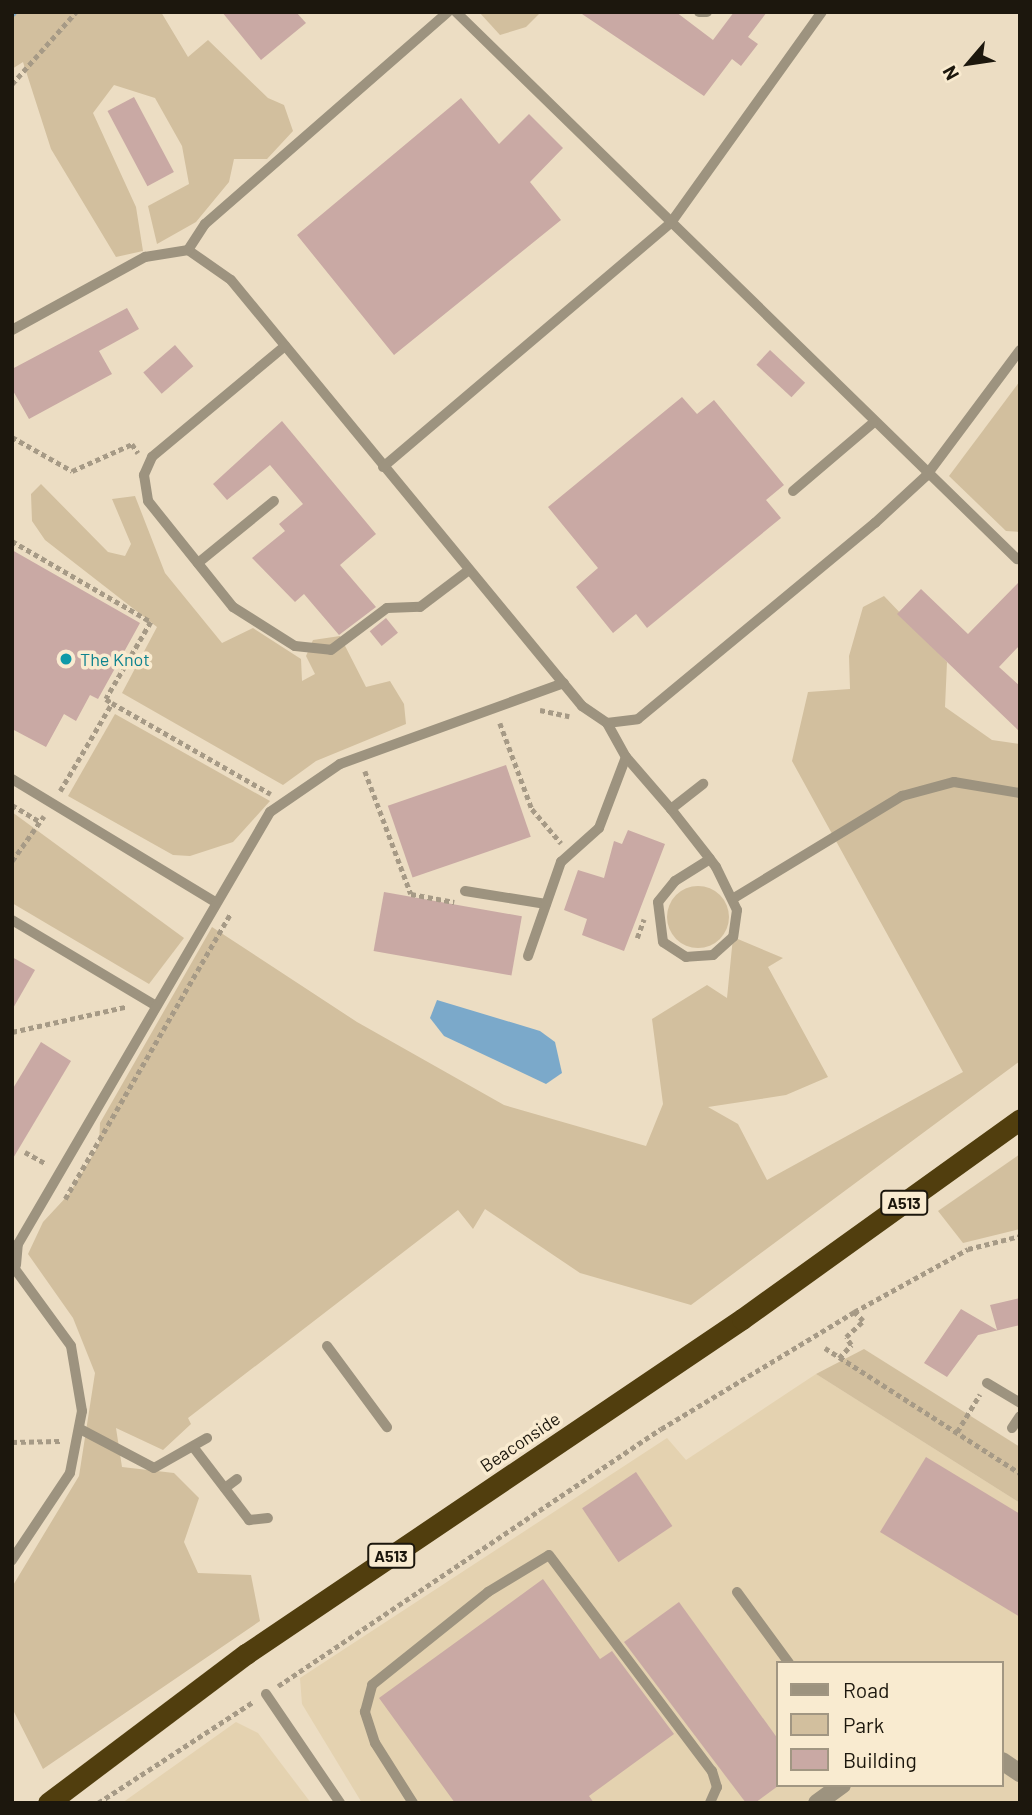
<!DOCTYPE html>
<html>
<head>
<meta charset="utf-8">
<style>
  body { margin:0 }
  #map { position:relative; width:1032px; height:1815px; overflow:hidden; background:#ecddc3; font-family:Barlow,sans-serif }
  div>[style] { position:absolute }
  .built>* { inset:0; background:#e4d2b0 }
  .green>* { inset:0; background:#d2bf9e }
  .round { border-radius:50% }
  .water>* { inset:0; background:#7ba9ca }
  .stream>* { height:7px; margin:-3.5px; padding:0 3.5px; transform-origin:3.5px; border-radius:3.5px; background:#7ba9ca }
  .building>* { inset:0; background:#c9a9a4; transform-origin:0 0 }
  .path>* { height:4.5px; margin-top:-2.25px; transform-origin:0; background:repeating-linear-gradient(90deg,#a69a86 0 5px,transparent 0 8.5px) }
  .lane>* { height:10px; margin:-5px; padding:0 5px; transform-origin:5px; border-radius:5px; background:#9d937f }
  .street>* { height:18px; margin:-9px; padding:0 9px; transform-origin:9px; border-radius:9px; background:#9d937f }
  .highway>* { height:21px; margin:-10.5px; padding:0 10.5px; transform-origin:10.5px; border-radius:10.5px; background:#513e0e }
  .dots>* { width:19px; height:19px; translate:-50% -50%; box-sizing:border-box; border:4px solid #f9ebd0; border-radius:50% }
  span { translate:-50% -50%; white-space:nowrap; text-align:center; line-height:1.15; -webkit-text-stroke:7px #f9ebd0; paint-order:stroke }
  .shield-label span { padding:2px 5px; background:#f9ebd0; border:2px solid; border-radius:5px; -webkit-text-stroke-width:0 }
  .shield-label { font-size:16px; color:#1c170d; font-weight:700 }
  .culture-label { font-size:18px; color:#0d838f }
  .left { translate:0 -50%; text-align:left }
  .street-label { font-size:18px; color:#1c170d }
  .frame { position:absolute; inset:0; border:14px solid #1c170d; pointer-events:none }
  .legend { position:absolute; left:776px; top:1661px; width:228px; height:126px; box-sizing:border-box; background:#f9ebd0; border:2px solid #a19682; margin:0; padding:9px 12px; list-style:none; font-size:21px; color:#1c170d }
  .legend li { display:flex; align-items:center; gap:14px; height:35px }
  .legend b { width:35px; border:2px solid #a19682 }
  .north { position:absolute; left:934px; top:28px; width:70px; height:70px; -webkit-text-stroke:5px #f9ebd0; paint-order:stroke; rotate:241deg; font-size:19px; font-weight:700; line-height:28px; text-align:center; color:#1c170d }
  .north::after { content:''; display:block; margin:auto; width:24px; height:32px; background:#1c170d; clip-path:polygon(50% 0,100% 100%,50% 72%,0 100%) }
</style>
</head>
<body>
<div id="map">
  <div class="built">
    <div style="clip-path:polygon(evenodd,816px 1374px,1020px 1503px,1020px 1803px,362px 1803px,302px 1704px,300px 1678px,667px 1438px,686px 1460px,816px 1374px,778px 1663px,1002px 1663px,1002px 1785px,778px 1785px,778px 1663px)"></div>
    <div style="clip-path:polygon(236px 1722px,258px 1733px,311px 1803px,122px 1803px)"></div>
  </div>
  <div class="green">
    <div style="clip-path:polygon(12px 12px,161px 12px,188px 57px,208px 40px,268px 98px,284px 105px,293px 131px,267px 159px,234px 159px,229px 182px,196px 222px,157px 244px,148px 206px,189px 184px,182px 146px,155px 98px,114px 85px,93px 113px,136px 207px,143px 251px,116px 257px,51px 149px,23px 62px,12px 69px)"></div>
    <div style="clip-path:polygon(479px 12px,541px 12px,526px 27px,500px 35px)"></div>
    <div style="clip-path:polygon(1020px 381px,1020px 532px,1006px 531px,949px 476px)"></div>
    <div style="clip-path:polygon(41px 484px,108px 552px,125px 556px,131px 544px,112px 499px,135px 496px,165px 573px,222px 643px,253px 628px,301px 659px,302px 681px,315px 674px,306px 656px,313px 640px,340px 636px,366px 687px,390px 681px,404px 704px,406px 724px,316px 761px,283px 785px,122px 693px,157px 627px,45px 540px,32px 521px,31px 494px)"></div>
    <div style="clip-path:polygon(884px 596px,947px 662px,945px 707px,992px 740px,1020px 744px,1020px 1061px,691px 1305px,580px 1273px,485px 1209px,473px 1229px,458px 1210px,188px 1418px,191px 1424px,163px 1450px,116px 1428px,122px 1467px,174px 1473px,199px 1498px,184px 1542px,198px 1573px,251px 1575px,260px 1621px,43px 1769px,12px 1708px,12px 1587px,79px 1476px,95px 1373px,73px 1318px,28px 1254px,43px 1222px,69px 1194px,99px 1145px,100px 1123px,212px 927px,357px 1022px,504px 1105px,646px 1146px,663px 1104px,652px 1019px,707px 985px,727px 998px,733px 937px,783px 958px,768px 967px,828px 1077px,786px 1095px,708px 1107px,738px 1124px,767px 1180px,963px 1072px,792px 761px,808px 692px,850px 689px,849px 656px,863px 607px)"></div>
    <div style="clip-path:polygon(115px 714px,270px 801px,233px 842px,190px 856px,173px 855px,68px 796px)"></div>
    <div style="clip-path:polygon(12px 812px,184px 938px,149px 984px,12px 903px)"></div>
    <div class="round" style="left:667px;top:886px;width:62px;height:62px"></div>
    <div style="clip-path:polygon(1020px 1154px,1020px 1229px,963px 1243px,938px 1211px)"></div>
    <div style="clip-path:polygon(864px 1349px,1020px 1447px,1020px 1503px,816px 1374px)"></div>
  </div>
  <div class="water">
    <div style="clip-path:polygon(437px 1000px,540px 1031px,555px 1042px,562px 1073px,546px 1084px,444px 1036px,430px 1018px)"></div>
  </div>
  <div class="stream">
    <div style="left:12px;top:13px;width:1px;rotate:-45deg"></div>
  </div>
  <div class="building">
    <div style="clip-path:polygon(222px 12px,296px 12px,306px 23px,261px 60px)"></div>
    <div style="clip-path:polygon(579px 12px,676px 12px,713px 40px,734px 12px,767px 12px,748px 37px,758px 44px,741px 66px,732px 59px,704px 96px)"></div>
    <div style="left:134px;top:97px;width:85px;height:30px;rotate:62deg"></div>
    <div style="clip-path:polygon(461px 98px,499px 144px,529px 114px,563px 148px,530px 182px,561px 220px,394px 355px,297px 235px)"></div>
    <div style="clip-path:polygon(127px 308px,139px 329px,99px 351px,112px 374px,29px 419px,12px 389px,12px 369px)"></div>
    <div style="left:175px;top:345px;width:28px;height:42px;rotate:49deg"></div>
    <div style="left:770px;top:350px;width:48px;height:20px;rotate:43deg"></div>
    <div style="clip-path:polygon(682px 397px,697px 414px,714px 400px,784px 485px,766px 500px,781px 518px,647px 628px,636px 614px,613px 633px,576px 587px,598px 568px,548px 507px)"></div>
    <div style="clip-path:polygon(282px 421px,376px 534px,340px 565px,376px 607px,339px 635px,304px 594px,295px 602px,252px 558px,285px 531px,279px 524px,303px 504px,270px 465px,227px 500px,213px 484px)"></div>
    <div style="clip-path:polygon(12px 550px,140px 623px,98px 699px,90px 695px,76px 721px,64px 714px,46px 747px,12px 729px)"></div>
    <div style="clip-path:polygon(1020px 581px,1020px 645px,999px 667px,1020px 686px,1020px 732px,897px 614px,921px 589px,968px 634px)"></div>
    <div style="left:386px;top:618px;width:19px;height:21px;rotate:51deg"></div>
    <div style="left:506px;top:765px;width:76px;height:125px;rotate:71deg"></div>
    <div style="clip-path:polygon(628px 830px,665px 844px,624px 951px,582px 935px,587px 919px,564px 910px,578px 870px,604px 878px,614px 841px,622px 844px)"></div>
    <div style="left:384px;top:892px;width:140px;height:60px;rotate:10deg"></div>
    <div style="clip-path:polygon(12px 957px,35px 970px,12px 1010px)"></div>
    <div style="clip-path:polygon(41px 1042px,71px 1061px,12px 1160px,12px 1090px)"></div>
    <div style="clip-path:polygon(1020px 1298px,1020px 1325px,978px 1335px,947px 1377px,924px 1363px,961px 1309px,997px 1330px,990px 1305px)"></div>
    <div style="clip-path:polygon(926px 1457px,1020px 1514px,1020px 1617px,880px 1532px)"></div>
    <div style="left:636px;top:1472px;width:65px;height:65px;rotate:56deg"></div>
    <div style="clip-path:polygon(543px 1579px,600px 1659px,612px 1651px,674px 1734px,589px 1796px,594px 1803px,455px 1803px,379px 1698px)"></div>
    <div style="clip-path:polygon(679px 1602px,778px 1739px,778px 1786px,755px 1803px,746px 1803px,624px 1642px)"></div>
  </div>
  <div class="path">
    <div style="left:12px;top:84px;width:96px;rotate:-48.4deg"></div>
    <div style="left:12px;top:437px;width:69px;rotate:29.5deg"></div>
    <div style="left:72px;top:471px;width:66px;rotate:-24.2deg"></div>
    <div style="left:132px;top:444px;width:11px;rotate:56deg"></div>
    <div style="left:12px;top:541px;width:161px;rotate:30.2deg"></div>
    <div style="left:151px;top:622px;width:89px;rotate:120.3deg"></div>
    <div style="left:106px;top:699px;width:7px;rotate:34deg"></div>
    <div style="left:540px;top:710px;width:30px;rotate:12deg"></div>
    <div style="left:500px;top:723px;width:92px;rotate:69.6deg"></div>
    <div style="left:532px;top:809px;width:45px;rotate:49.5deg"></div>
    <div style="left:365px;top:771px;width:131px;rotate:69.5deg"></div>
    <div style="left:411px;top:894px;width:44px;rotate:10.5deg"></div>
    <div style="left:60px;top:791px;width:102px;rotate:-59.4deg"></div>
    <div style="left:112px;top:703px;width:183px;rotate:29.8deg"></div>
    <div style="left:12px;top:805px;width:33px;rotate:31deg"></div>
    <div style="left:12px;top:861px;width:55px;rotate:-54.6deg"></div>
    <div style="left:637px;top:938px;width:20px;rotate:-70deg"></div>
    <div style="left:12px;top:1032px;width:116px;rotate:-12.5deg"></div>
    <div style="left:25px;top:1152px;width:25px;rotate:29deg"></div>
    <div style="left:65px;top:1199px;width:331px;rotate:-59.9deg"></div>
    <div style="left:825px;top:1348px;width:232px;rotate:32.7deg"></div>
    <div style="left:839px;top:1358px;width:18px;rotate:-47deg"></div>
    <div style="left:851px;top:1345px;width:9px;rotate:-122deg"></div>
    <div style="left:846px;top:1337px;width:23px;rotate:-43deg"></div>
    <div style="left:863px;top:1321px;width:13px;rotate:-135deg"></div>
    <div style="left:957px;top:1432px;width:44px;rotate:-58.8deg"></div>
    <div style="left:12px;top:1442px;width:48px;rotate:-1.2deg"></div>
    <div style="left:278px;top:1686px;width:461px;rotate:-33.9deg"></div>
    <div style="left:661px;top:1429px;width:226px;rotate:-31.2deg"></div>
    <div style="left:854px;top:1312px;width:130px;rotate:-28.9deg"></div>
    <div style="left:968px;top:1249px;width:54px;rotate:-14deg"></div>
    <div style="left:98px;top:1803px;width:185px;rotate:-33.1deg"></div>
  </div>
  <div class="lane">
    <div style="left:456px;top:12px;width:784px;rotate:44.28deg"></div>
    <div style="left:699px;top:12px;width:8px"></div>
    <div style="left:188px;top:250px;width:52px;rotate:34.9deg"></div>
    <div style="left:231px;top:280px;width:552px;rotate:50.51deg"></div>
    <div style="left:582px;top:706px;width:30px;rotate:34deg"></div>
    <div style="left:607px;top:723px;width:39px;rotate:61deg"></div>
    <div style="left:626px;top:757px;width:69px;rotate:49.1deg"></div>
    <div style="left:671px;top:809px;width:63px;rotate:52deg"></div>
    <div style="left:710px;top:859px;width:10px;rotate:53deg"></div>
    <div style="left:716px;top:867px;width:48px;rotate:64deg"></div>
    <div style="left:737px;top:910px;width:27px;rotate:98deg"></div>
    <div style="left:733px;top:937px;width:27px;rotate:138deg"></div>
    <div style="left:713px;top:955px;width:27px;rotate:176deg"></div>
    <div style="left:686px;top:957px;width:27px;rotate:-147deg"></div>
    <div style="left:663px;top:942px;width:40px;rotate:-97.1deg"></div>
    <div style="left:658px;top:902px;width:27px;rotate:-51deg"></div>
    <div style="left:675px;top:881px;width:41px;rotate:-32.2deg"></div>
    <div style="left:12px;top:330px;width:152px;rotate:-28.8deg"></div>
    <div style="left:145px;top:257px;width:44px;rotate:-9.2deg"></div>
    <div style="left:188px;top:250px;width:31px;rotate:-57deg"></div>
    <div style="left:205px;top:224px;width:322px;rotate:-41.1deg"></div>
    <div style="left:285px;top:346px;width:173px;rotate:140.2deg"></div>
    <div style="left:152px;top:457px;width:20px;rotate:114deg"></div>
    <div style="left:144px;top:475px;width:26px;rotate:81deg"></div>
    <div style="left:148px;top:501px;width:136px;rotate:51.3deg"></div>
    <div style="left:233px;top:607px;width:73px;rotate:32.2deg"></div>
    <div style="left:295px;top:646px;width:36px;rotate:6deg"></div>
    <div style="left:331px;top:650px;width:70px;rotate:-36.9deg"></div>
    <div style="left:387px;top:608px;width:33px;rotate:-2deg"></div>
    <div style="left:420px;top:607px;width:61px;rotate:-37.1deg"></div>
    <div style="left:383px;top:467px;width:376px;rotate:-40.3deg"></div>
    <div style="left:670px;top:224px;width:261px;rotate:-54.4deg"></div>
    <div style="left:793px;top:491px;width:105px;rotate:-40.4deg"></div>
    <div style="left:198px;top:563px;width:98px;rotate:-39.2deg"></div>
    <div style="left:607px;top:723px;width:31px;rotate:-7deg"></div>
    <div style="left:638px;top:719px;width:308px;rotate:-39.6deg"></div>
    <div style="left:875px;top:523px;width:69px;rotate:-42.7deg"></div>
    <div style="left:926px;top:476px;width:157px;rotate:-53.3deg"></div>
    <div style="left:12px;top:779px;width:237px;rotate:31.2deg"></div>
    <div style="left:671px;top:809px;width:41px;rotate:-38deg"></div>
    <div style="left:465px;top:891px;width:82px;rotate:9.1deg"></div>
    <div style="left:734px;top:898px;width:197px;rotate:-31.3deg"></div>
    <div style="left:902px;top:796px;width:54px;rotate:-15.1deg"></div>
    <div style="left:954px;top:782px;width:67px;rotate:9.5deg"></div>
    <div style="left:12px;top:920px;width:168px;rotate:30.8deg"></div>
    <div style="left:528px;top:956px;width:100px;rotate:-70.7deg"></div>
    <div style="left:561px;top:862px;width:51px;rotate:-41.8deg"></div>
    <div style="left:599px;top:828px;width:76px;rotate:-69.2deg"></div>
    <div style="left:12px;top:1265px;width:100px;rotate:53.9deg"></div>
    <div style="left:71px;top:1346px;width:66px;rotate:80.4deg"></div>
    <div style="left:82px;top:1411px;width:63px;rotate:101deg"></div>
    <div style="left:70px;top:1473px;width:105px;rotate:123.7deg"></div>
    <div style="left:16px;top:1265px;width:21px;rotate:-85deg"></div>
    <div style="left:18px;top:1244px;width:500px;rotate:-59.74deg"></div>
    <div style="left:270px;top:812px;width:85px;rotate:-34.4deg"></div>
    <div style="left:340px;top:764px;width:238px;rotate:-19.9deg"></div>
    <div style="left:327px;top:1346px;width:101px;rotate:53.5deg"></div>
    <div style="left:987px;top:1383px;width:39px;rotate:31deg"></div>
    <div style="left:1012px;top:1428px;width:14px;rotate:-56deg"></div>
    <div style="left:82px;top:1430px;width:81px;rotate:27.8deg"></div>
    <div style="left:154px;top:1468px;width:61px;rotate:-29.5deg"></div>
    <div style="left:194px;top:1448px;width:91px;rotate:52.6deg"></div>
    <div style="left:249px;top:1520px;width:19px;rotate:-6deg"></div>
    <div style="left:225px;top:1488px;width:15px;rotate:-37deg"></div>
    <div style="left:737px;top:1592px;width:88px;rotate:53.8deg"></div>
    <div style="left:266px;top:1694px;width:132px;rotate:55.8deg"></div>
    <div style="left:413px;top:1803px;width:71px;rotate:-122.3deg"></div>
    <div style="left:375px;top:1743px;width:33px;rotate:-108deg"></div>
    <div style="left:365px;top:1712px;width:28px;rotate:-75deg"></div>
    <div style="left:372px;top:1685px;width:149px;rotate:-38.7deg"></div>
    <div style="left:488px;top:1592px;width:71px;rotate:-31.2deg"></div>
    <div style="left:549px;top:1555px;width:271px;rotate:53deg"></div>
    <div style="left:712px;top:1771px;width:17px;rotate:73deg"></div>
    <div style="left:717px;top:1787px;width:17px;rotate:114deg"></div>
  </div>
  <div class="street">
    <div style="left:1002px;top:1761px;width:22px;rotate:34deg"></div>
    <div style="left:817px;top:1803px;width:31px;rotate:-36deg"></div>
  </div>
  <div class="highway">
    <div style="left:48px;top:1803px;width:248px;rotate:-37deg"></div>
    <div style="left:246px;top:1654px;width:599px;rotate:-34.04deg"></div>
    <div style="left:742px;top:1319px;width:342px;rotate:-35.7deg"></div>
  </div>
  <div class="dots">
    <div style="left:66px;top:659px;background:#0f9aa8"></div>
  </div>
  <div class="shield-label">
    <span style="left:904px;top:1203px">A513</span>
    <span style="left:391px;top:1556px">A513</span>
  </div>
  <div class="culture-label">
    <span class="left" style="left:80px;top:659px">The Knot</span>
  </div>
  <div class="street-label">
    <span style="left:520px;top:1442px;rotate:-34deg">Beaconside</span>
  </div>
  <div class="frame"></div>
  <ul class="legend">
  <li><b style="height:9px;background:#9d937f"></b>Road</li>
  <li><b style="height:19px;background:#d2bf9e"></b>Park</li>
  <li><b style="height:19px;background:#c9a9a4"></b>Building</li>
  </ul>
  <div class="north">N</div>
</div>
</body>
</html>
